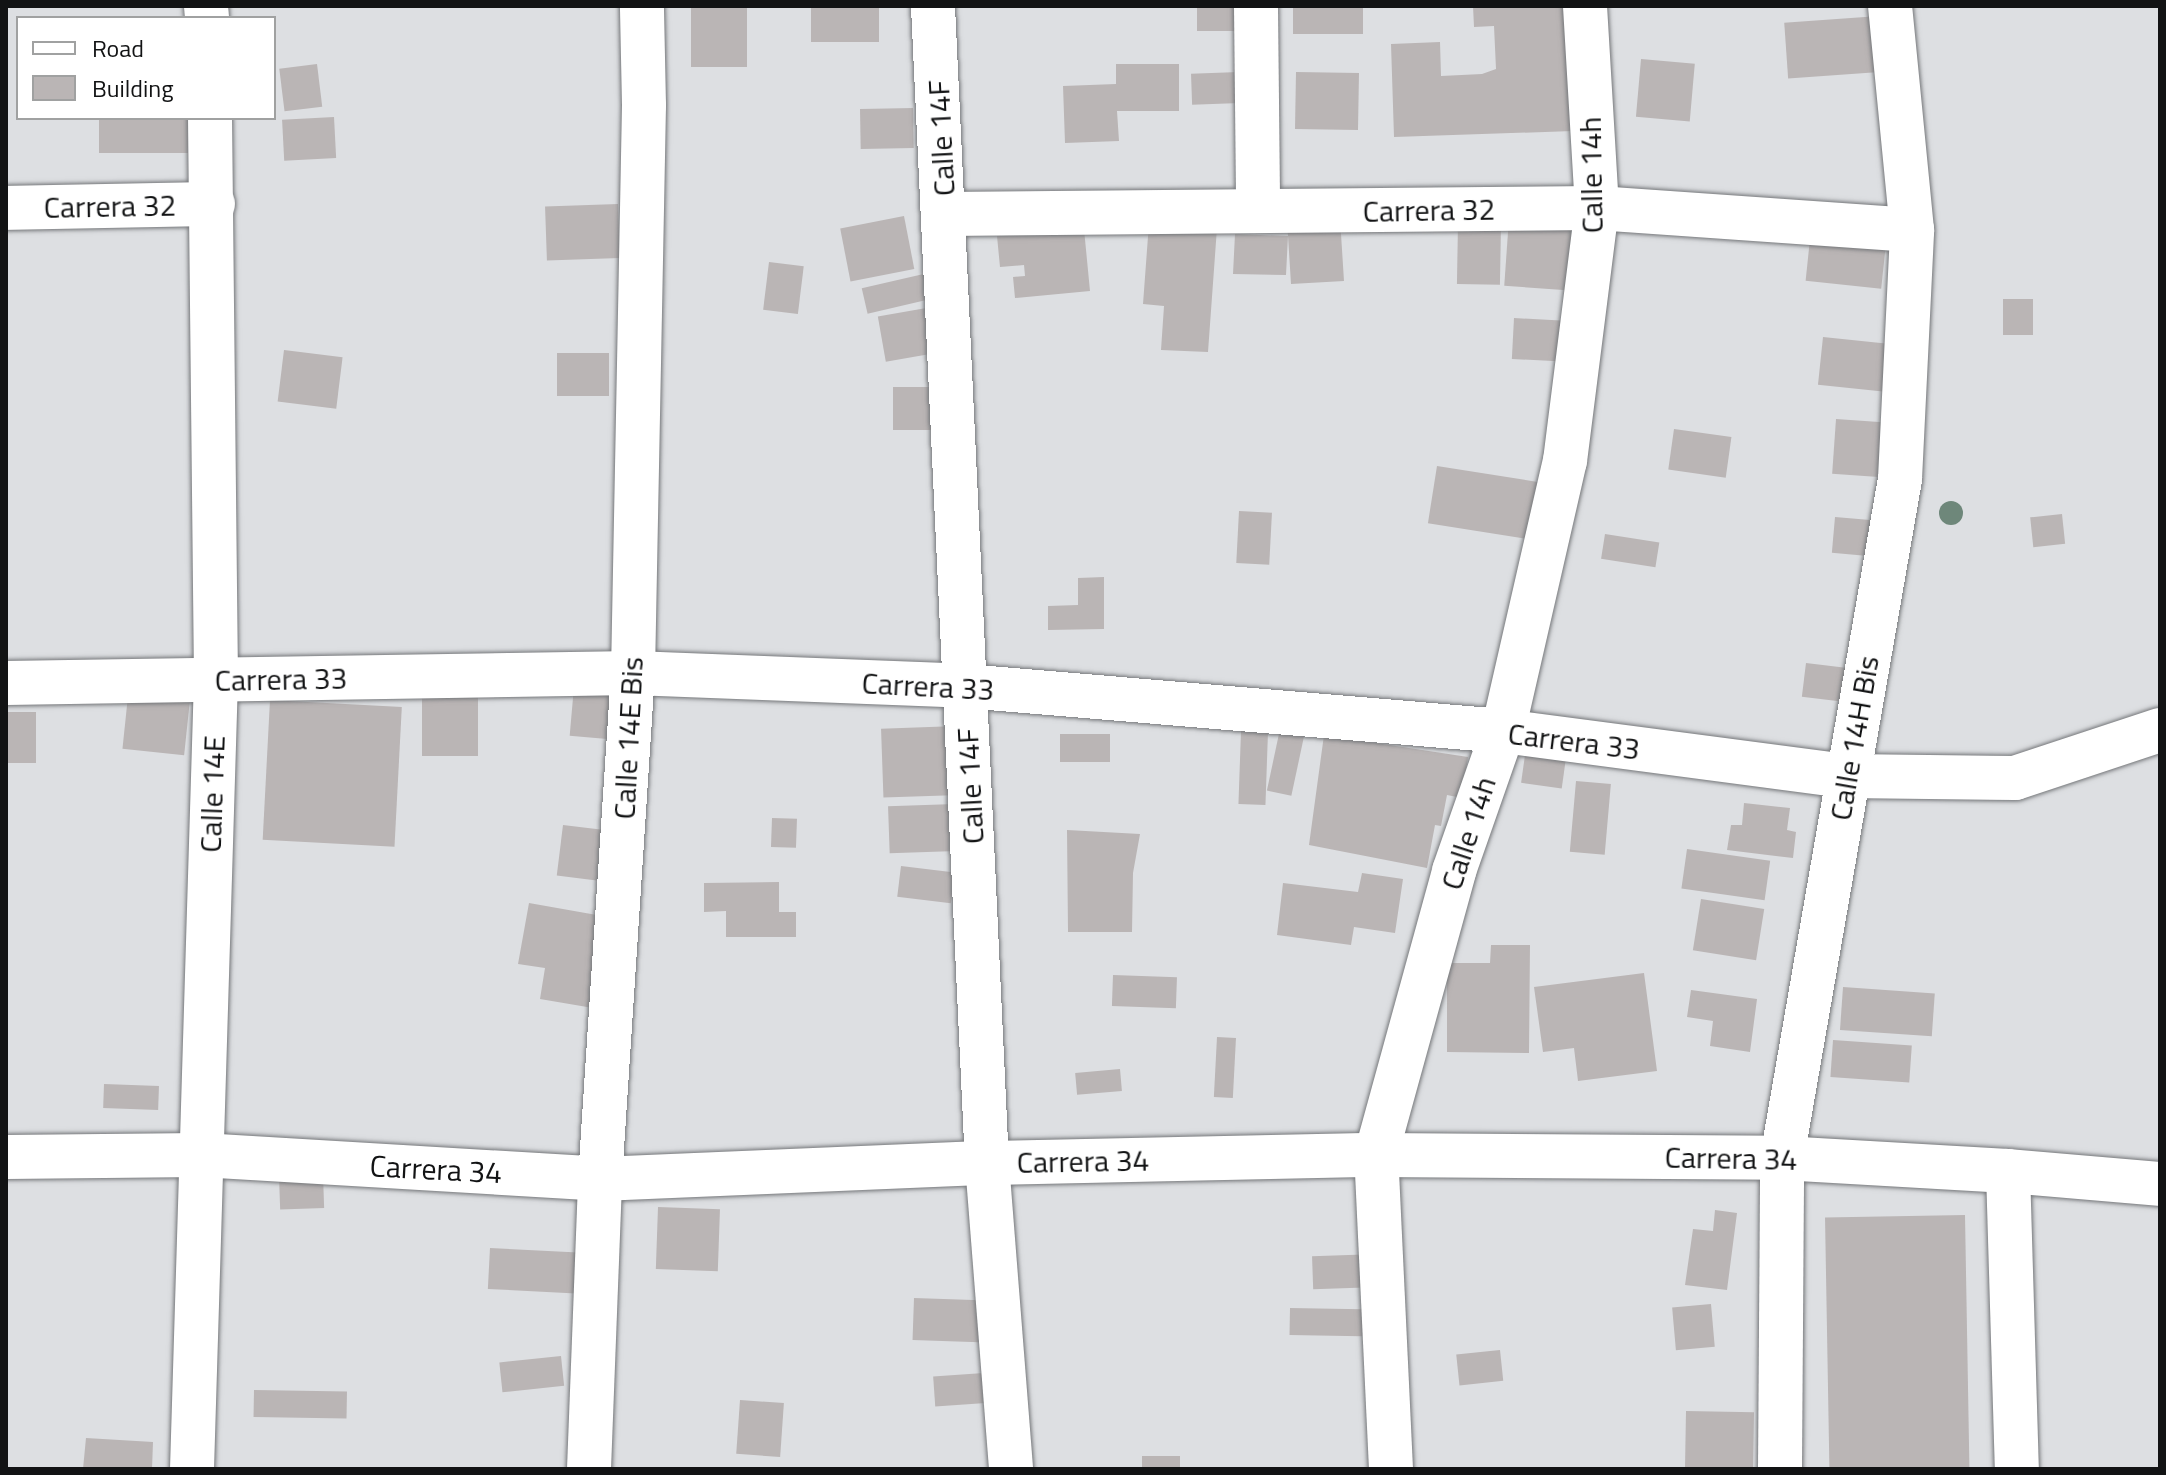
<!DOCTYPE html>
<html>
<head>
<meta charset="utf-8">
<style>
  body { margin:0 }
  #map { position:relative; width:2166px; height:1475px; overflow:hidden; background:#dddfe2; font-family:"Titillium Web",sans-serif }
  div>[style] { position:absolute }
  .building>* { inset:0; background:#bab5b5; transform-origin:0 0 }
  .roads { filter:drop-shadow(0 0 2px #75777a) drop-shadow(0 0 2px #75777a) }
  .minor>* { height:44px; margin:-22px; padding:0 22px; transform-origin:22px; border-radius:22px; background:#fff }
  .trees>* { width:24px; height:24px; margin:-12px; border-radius:50%; background:#6e877a }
  span { translate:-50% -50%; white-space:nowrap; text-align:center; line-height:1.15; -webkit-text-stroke:6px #fff; paint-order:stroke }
  .street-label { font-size:30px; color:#121314 }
  .frame { position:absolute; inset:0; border:8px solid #121314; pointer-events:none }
  .legend { position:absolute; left:16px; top:16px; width:260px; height:104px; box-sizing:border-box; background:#fff; border:2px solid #a0a1a1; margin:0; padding:10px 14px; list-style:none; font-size:24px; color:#121314 }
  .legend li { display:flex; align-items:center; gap:16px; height:40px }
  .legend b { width:40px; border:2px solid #a0a1a1 }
</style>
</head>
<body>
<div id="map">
  <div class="building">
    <div style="left:691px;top:6px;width:56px;height:61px"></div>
    <div style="left:811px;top:6px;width:68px;height:36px"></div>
    <div style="left:1197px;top:6px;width:48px;height:25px"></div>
    <div style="left:1293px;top:6px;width:70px;height:28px"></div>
    <div style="clip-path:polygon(1473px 6px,1567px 6px,1573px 131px,1394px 137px,1391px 44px,1440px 42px,1441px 76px,1482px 74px,1496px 69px,1494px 26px,1474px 27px)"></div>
    <div style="left:1879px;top:16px;width:56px;height:95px;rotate:86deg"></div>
    <div style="left:1641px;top:59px;width:54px;height:58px;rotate:5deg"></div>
    <div style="left:317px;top:64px;width:43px;height:38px;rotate:83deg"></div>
    <div style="clip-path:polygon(1116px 64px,1179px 64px,1179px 111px,1117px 111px,1119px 141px,1065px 143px,1063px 86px,1116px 84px)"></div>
    <div style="left:1239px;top:72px;width:31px;height:48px;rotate:88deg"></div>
    <div style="left:1296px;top:72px;width:63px;height:57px;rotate:1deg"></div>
    <div style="left:913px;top:108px;width:40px;height:53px;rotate:89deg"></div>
    <div style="left:334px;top:117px;width:41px;height:52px;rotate:87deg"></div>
    <div style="left:99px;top:118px;width:89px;height:35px"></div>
    <div style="left:618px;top:204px;width:54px;height:73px;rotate:88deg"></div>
    <div style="left:904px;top:216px;width:54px;height:65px;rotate:79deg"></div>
    <div style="clip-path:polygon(1340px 218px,1344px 281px,1291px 284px,1288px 236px,1286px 275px,1233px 274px,1235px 234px,1288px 236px,1287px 222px)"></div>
    <div style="left:1509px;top:218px;width:77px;height:68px;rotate:4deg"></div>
    <div style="clip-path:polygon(1149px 223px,1217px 228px,1208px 352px,1161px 350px,1164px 306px,1143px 304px)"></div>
    <div style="left:1458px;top:223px;width:43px;height:61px;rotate:1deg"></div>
    <div style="clip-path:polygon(1084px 229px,1090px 291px,1015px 298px,1013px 277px,1025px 276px,1024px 265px,1000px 267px,997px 236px)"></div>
    <div style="left:1810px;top:239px;width:76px;height:42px;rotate:6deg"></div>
    <div style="left:769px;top:262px;width:35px;height:48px;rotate:7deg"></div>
    <div style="left:928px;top:273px;width:26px;height:68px;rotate:77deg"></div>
    <div style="left:2003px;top:299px;width:30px;height:36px"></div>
    <div style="left:932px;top:307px;width:46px;height:55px;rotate:80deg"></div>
    <div style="left:1514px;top:318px;width:51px;height:41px;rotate:3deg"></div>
    <div style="left:1823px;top:337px;width:82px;height:48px;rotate:6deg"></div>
    <div style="left:284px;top:350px;width:59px;height:52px;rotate:7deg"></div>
    <div style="left:557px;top:353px;width:52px;height:43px"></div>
    <div style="left:893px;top:387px;width:48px;height:43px"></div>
    <div style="left:1836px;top:419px;width:61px;height:55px;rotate:4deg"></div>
    <div style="left:1674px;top:429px;width:58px;height:41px;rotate:8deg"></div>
    <div style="left:1437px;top:466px;width:105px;height:58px;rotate:9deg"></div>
    <div style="left:1239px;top:511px;width:33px;height:52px;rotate:3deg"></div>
    <div style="left:2062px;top:514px;width:30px;height:32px;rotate:84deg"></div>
    <div style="left:1835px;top:517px;width:50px;height:36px;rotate:5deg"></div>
    <div style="left:1605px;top:534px;width:55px;height:25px;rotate:9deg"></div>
    <div style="clip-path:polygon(1104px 577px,1104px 629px,1048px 630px,1048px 606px,1078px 605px,1078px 578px)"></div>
    <div style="left:1806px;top:663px;width:46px;height:34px;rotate:7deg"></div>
    <div style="left:575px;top:675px;width:55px;height:61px;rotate:5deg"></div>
    <div style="left:422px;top:692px;width:56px;height:64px"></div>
    <div style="left:128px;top:696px;width:62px;height:53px;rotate:6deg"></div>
    <div style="left:270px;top:700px;width:132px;height:140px;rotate:3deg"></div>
    <div style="left:6px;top:712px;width:30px;height:51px"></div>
    <div style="left:957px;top:726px;width:69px;height:76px;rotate:88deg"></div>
    <div style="left:1280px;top:729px;width:25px;height:63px;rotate:12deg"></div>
    <div style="left:1241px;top:731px;width:27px;height:73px;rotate:2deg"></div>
    <div style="left:1110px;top:734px;width:28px;height:50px;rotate:90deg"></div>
    <div style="clip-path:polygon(1324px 735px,1468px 757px,1462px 798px,1447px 795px,1441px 826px,1435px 825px,1427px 868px,1309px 845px)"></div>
    <div style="left:1525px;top:755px;width:41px;height:28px;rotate:8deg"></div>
    <div style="left:1576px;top:781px;width:35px;height:71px;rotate:5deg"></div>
    <div style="clip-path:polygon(1744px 803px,1790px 808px,1787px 830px,1796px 832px,1793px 858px,1727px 850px,1731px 825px,1742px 825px)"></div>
    <div style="left:955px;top:804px;width:47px;height:67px;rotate:88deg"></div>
    <div style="left:772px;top:818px;width:25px;height:29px;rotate:2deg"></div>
    <div style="left:563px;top:825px;width:48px;height:51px;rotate:7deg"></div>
    <div style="clip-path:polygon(1067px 830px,1140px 834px,1133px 873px,1132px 932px,1068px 932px)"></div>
    <div style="left:1687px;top:849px;width:84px;height:40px;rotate:8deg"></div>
    <div style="left:901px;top:866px;width:54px;height:31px;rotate:7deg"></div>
    <div style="clip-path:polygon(1362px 873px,1403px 879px,1395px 933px,1354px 927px,1351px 945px,1277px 935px,1283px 883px,1358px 892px)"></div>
    <div style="clip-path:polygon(779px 882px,779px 912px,796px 912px,796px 937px,726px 937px,726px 911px,704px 912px,704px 883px)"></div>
    <div style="left:1701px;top:899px;width:64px;height:52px;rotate:9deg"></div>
    <div style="clip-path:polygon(529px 903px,608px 917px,593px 1008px,540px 999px,545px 968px,518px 964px)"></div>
    <div style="clip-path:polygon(1491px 945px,1530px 945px,1529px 1053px,1447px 1052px,1447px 963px,1490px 963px)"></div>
    <div style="clip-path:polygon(1644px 973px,1657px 1071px,1578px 1081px,1574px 1048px,1543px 1052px,1534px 987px)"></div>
    <div style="left:1113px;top:975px;width:64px;height:31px;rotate:2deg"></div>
    <div style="left:1843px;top:987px;width:92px;height:43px;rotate:4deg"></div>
    <div style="clip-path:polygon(1691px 990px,1757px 999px,1750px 1052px,1710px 1046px,1713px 1021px,1687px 1017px)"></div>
    <div style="left:1217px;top:1037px;width:19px;height:60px;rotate:3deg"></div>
    <div style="left:1833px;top:1040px;width:79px;height:37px;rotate:4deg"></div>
    <div style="left:1120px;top:1069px;width:22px;height:45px;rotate:85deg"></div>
    <div style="left:104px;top:1084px;width:55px;height:24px;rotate:2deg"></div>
    <div style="left:323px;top:1175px;width:33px;height:44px;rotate:88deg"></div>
    <div style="left:658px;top:1207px;width:62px;height:62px;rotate:2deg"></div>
    <div style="clip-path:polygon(1715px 1210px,1737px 1213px,1727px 1290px,1685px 1285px,1693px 1229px,1713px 1231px)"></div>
    <div style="left:1965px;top:1215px;width:254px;height:140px;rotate:89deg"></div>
    <div style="left:490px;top:1248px;width:88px;height:41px;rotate:3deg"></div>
    <div style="left:1378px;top:1254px;width:33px;height:66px;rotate:88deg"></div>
    <div style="left:914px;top:1298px;width:74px;height:42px;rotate:2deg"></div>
    <div style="left:1711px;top:1304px;width:43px;height:39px;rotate:85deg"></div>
    <div style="left:1290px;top:1308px;width:86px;height:27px;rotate:1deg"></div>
    <div style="left:1500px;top:1350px;width:31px;height:44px;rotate:84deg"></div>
    <div style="left:561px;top:1356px;width:30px;height:62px;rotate:84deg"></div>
    <div style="left:998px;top:1372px;width:30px;height:65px;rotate:86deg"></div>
    <div style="left:254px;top:1390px;width:93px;height:27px;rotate:1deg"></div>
    <div style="left:740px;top:1400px;width:44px;height:54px;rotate:4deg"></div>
    <div style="left:1686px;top:1411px;width:68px;height:58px;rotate:1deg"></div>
    <div style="clip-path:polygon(86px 1438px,153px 1442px,152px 1469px,83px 1469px)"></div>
    <div style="left:1142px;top:1456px;width:38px;height:13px"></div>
  </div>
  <div class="roads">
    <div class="minor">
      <div style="left:206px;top:6px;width:12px;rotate:85deg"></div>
      <div style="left:933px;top:6px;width:1158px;rotate:87.33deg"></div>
      <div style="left:987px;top:1163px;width:307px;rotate:85.5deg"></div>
      <div style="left:1256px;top:6px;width:205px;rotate:89.4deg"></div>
      <div style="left:6px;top:208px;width:207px;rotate:-1.1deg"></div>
      <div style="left:945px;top:214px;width:652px;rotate:-0.53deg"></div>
      <div style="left:1597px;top:208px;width:316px;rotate:4deg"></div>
      <div style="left:6px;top:683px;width:627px;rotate:-0.91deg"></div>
      <div style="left:633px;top:673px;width:332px;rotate:2.2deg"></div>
      <div style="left:965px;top:686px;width:540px;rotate:4.78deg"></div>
      <div style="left:1503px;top:731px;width:346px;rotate:7.5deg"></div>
      <div style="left:1846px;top:776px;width:169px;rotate:0.7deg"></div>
      <div style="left:2015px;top:778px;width:153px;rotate:-18.3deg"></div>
      <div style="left:6px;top:1157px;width:195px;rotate:-0.6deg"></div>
      <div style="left:201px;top:1155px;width:400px;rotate:3.4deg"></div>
      <div style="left:600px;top:1179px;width:387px;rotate:-2.4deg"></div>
      <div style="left:987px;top:1163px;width:389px;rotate:-1.2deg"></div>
      <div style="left:1376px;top:1155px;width:406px;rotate:0.4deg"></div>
      <div style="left:1782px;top:1158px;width:226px;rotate:3.3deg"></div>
      <div style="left:2008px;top:1171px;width:153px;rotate:4.9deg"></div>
      <div style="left:2008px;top:1171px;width:298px;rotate:88.3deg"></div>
      <div style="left:192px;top:1469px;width:789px;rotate:-88.26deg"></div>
      <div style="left:216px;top:680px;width:562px;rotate:-90.61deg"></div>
      <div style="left:589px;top:1469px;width:290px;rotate:-87.8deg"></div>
      <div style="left:600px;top:1179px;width:507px;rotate:-86.27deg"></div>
      <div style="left:633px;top:673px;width:568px;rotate:-88.89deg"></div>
      <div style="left:644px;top:105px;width:99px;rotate:-91.2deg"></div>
      <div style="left:1391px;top:1469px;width:314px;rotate:-92.7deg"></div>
      <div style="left:1376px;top:1155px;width:295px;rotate:-74.6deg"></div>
      <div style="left:1454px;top:871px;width:148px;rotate:-70.7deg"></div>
      <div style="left:1503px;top:731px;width:277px;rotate:-77.1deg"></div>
      <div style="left:1565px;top:461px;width:255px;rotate:-82.8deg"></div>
      <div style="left:1597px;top:208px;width:202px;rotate:-93.4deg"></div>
      <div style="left:1780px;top:1469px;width:311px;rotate:-89.6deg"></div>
      <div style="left:1782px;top:1158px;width:689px;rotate:-80.14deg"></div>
      <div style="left:1900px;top:479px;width:249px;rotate:-87.2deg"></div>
      <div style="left:1912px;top:230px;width:225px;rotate:-95.6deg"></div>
    </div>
  </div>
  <div class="trees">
    <div style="left:1951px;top:513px"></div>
  </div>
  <div class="street-label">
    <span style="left:941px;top:138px;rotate:-93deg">Calle 14F</span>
    <span style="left:1591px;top:175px;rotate:-91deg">Calle 14h</span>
    <span style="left:110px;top:206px;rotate:-1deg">Carrera 32</span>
    <span style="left:1429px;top:210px;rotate:-1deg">Carrera 32</span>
    <span style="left:281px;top:679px;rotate:-1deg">Carrera 33</span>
    <span style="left:928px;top:686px;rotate:3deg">Carrera 33</span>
    <span style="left:628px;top:738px;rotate:-87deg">Calle 14E Bis</span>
    <span style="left:1854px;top:738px;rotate:-80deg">Calle 14H Bis</span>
    <span style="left:1574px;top:741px;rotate:7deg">Carrera 33</span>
    <span style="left:970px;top:786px;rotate:-93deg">Calle 14F</span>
    <span style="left:212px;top:794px;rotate:-88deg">Calle 14E</span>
    <span style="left:1468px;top:833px;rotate:-72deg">Calle 14h</span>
    <span style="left:1731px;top:1158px;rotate:1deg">Carrera 34</span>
    <span style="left:1083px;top:1161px;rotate:-1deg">Carrera 34</span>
    <span style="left:436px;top:1169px;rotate:3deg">Carrera 34</span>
  </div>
  <div class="frame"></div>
  <ul class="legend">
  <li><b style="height:10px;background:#fff"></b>Road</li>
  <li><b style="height:22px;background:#bab5b5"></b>Building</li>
  </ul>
</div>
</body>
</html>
